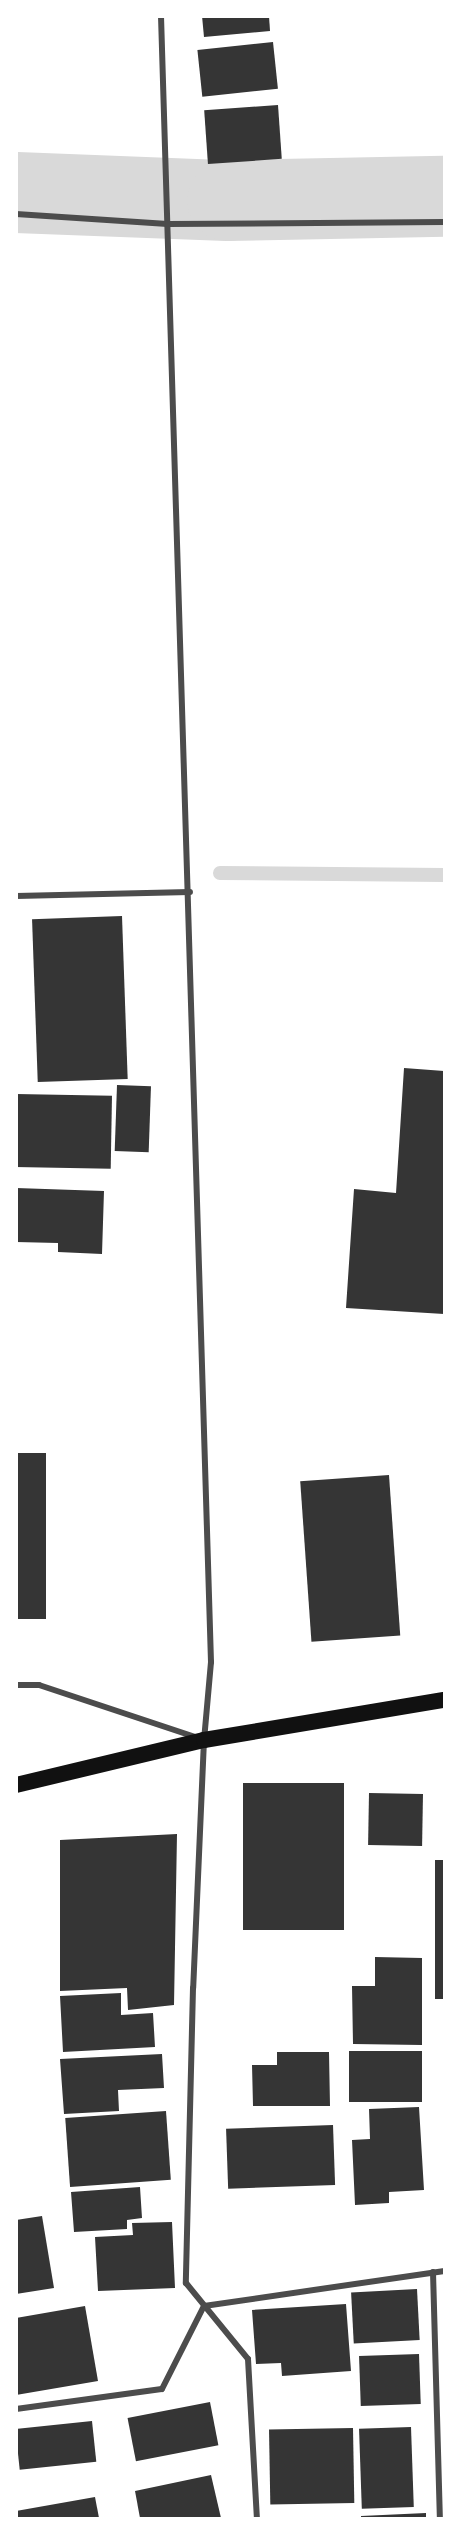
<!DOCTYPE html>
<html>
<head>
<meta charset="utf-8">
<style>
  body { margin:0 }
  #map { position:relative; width:461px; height:2535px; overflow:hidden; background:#fff; font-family:"Roboto Condensed",sans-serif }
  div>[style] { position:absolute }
  .stream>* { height:14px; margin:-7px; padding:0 7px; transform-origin:7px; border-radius:7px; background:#d9d9d9 }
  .river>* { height:81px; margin:-40.5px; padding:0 40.5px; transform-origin:40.5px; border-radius:40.5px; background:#d9d9d9 }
  .building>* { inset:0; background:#353535; transform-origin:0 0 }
  .minor>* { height:6px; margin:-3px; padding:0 3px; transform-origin:3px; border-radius:3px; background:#4c4c4c }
  .trunk>* { height:16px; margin:-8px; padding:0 8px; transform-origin:8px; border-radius:8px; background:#111 }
  span { translate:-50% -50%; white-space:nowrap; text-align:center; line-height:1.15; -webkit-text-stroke:5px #fff; paint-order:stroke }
  .frame { position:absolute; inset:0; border:18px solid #fff; pointer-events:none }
</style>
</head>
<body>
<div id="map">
  <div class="stream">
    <div style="left:220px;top:873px;width:224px;rotate:0.5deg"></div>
  </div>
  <div class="river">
    <div style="left:16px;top:192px;width:211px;rotate:2.2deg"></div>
    <div style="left:227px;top:200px;width:217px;rotate:-1.1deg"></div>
  </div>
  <div class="building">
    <div style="clip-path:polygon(202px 16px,269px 16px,270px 31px,204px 37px)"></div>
    <div style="left:273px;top:42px;width:47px;height:76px;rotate:84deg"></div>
    <div style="left:278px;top:105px;width:54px;height:74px;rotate:86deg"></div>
    <div style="left:122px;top:916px;width:163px;height:90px;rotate:88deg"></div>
    <div style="clip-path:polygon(404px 1068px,444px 1071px,444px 1314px,346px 1308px,354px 1189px,396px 1193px)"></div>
    <div style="left:117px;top:1085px;width:34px;height:66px;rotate:2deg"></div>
    <div style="left:16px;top:1094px;width:96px;height:73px;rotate:1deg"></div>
    <div style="clip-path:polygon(16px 1188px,104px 1191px,102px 1254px,58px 1252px,58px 1243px,16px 1242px)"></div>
    <div style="left:16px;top:1453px;width:30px;height:166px"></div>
    <div style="left:389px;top:1475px;width:161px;height:89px;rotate:86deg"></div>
    <div style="left:344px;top:1783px;width:147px;height:101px;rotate:90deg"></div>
    <div style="left:369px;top:1793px;width:54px;height:52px;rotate:1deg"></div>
    <div style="clip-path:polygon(177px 1834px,174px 2005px,128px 2010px,127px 1988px,60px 1991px,60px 1840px)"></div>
    <div style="left:435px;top:1860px;width:9px;height:139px"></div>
    <div style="clip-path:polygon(375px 1957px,422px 1958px,422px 2045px,353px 2044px,352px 1986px,375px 1986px)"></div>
    <div style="clip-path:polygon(121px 1993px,121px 2015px,153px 2013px,155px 2047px,63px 2052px,60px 1996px)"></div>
    <div style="left:349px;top:2051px;width:73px;height:51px"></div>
    <div style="clip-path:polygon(277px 2052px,329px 2052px,330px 2106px,253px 2106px,252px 2065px,277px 2065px)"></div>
    <div style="clip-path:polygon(162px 2054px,164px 2088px,118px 2090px,119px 2111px,64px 2114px,60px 2059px)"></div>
    <div style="clip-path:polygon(419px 2107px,424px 2190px,389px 2192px,389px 2203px,355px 2205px,352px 2140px,370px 2139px,369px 2109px)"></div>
    <div style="left:166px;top:2111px;width:69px;height:101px;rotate:86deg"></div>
    <div style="left:333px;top:2125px;width:60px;height:107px;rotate:88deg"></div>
    <div style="clip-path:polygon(140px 2187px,142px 2218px,127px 2220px,127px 2229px,74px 2232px,71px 2192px)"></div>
    <div style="clip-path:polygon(42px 2216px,54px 2288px,16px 2294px,16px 2220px)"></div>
    <div style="clip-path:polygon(172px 2222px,175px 2288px,98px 2291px,95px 2237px,133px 2235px,132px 2223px)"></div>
    <div style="left:417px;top:2289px;width:51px;height:66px;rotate:87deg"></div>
    <div style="clip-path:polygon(346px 2304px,351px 2371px,282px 2376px,281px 2363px,256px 2364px,252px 2310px)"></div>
    <div style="clip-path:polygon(85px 2306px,98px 2381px,16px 2395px,16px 2318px)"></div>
    <div style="left:419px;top:2354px;width:50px;height:60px;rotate:88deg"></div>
    <div style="left:210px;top:2402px;width:44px;height:84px;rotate:79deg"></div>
    <div style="left:92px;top:2421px;width:41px;height:77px;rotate:84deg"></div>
    <div style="left:411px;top:2427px;width:80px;height:52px;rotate:88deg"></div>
    <div style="left:353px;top:2428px;width:75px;height:84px;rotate:89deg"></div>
    <div style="clip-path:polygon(211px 2475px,221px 2518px,140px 2518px,135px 2491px)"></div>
    <div style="clip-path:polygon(95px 2497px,99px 2518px,16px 2518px,16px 2511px)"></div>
    <div style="clip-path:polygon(426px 2513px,426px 2518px,361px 2518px,361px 2516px)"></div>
  </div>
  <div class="minor">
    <div style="left:161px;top:16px;width:1647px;rotate:88.26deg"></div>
    <div style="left:211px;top:1662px;width:78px;rotate:95.1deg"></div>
    <div style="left:204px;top:1740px;width:248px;rotate:92.5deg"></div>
    <div style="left:193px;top:1988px;width:295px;rotate:91.4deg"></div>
    <div style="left:186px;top:2283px;width:98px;rotate:50.8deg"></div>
    <div style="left:248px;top:2359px;width:159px;rotate:86.8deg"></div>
    <div style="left:16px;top:214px;width:152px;rotate:3.8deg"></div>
    <div style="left:168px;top:224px;width:276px;rotate:-0.4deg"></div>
    <div style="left:16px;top:896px;width:174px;rotate:-1.3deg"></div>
    <div style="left:16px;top:1685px;width:23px"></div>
    <div style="left:39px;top:1685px;width:164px;rotate:18.4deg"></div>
    <div style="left:433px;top:2272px;width:246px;rotate:88.4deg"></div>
    <div style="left:16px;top:2409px;width:147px;rotate:-7.8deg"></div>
    <div style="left:162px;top:2389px;width:93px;rotate:-63.2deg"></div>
    <div style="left:204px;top:2306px;width:243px;rotate:-8.3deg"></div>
  </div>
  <div class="trunk">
    <div style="left:16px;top:1785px;width:193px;rotate:-13.5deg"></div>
    <div style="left:204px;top:1740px;width:243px;rotate:-9.5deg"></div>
  </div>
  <div class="frame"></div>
</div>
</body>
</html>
